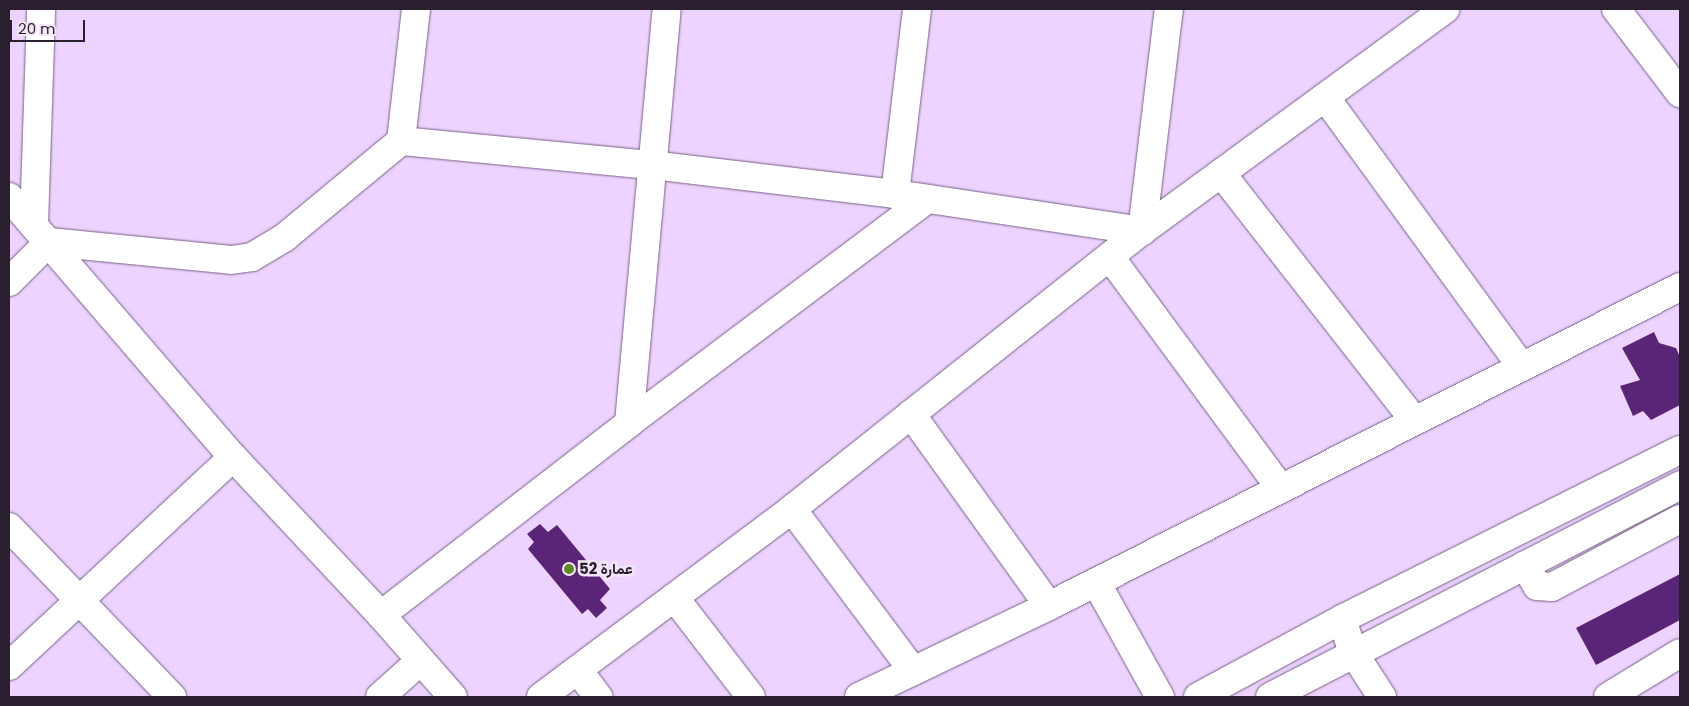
<!DOCTYPE html>
<html>
<head>
<meta charset="utf-8">
<style>
  body { margin:0 }
  #map { position:relative; width:1689px; height:706px; overflow:hidden; background:#edd3ff; font-family:Poppins,Vazirmatn,sans-serif }
  div>[style] { position:absolute }
  .building>* { inset:0; background:#5a2577 }
  .roads { filter:drop-shadow(0 0 1px #786187) drop-shadow(0 0 1px #786187) }
  .street>* { height:28px; margin:-14px; padding:0 14px; transform-origin:14px; border-radius:14px; background:#fff }
  .secondary>* { height:28px; margin:-14px; padding:0 14px; transform-origin:14px; border-radius:14px; background:#fff }
  .dots>* { width:14px; height:14px; translate:-50% -50%; box-sizing:border-box; border:2px solid #f2e7f9; border-radius:50% }
  span { translate:-50% -50%; white-space:nowrap; text-align:center; line-height:1.15; -webkit-text-stroke:5px #f2e7f9; paint-order:stroke }
  .poi-label { font-size:15px; color:#291f2f; font-weight:700 }
  .left { translate:0 -50%; text-align:left }
  .frame { position:absolute; inset:0; border:10px solid #291f2f; pointer-events:none }
  .scale { position:absolute; left:10px; top:20px; width:75px; height:22px; box-sizing:border-box; border:2px solid #291f2f; border-top:0; padding-left:6px; font-size:15px; line-height:18px; white-space:nowrap; color:#291f2f; -webkit-text-stroke:4px #f2e7f9; paint-order:stroke }
</style>
</head>
<body>
<div id="map">
  <div class="building">
    <div style="clip-path:polygon(1654px 332px,1659px 343px,1676px 348px,1680px 357px,1680px 405px,1651px 420px,1643px 411px,1633px 416px,1620px 386px,1640px 380px,1622px 348px)"></div>
    <div style="clip-path:polygon(540px 524px,548px 532px,557px 525px,610px 589px,600px 600px,607px 608px,596px 618px,588px 609px,582px 614px,528px 549px,534px 542px,527px 534px)"></div>
    <div style="clip-path:polygon(1680px 574px,1680px 620px,1596px 665px,1576px 628px)"></div>
  </div>
  <div class="roads">
    <div class="street">
      <div style="left:1616px;top:9px;width:106px;rotate:52.7deg"></div>
      <div style="left:1325px;top:97px;width:333px;rotate:53.9deg"></div>
      <div style="left:401px;top:141px;width:252px;rotate:5.5deg"></div>
      <div style="left:652px;top:165px;width:245px;rotate:6.8deg"></div>
      <div style="left:895px;top:194px;width:250px;rotate:8.5deg"></div>
      <div style="left:1142px;top:231px;width:224px;rotate:-83.1deg"></div>
      <div style="left:1221px;top:173px;width:313px;rotate:52deg"></div>
      <div style="left:895px;top:194px;width:186px;rotate:-83.2deg"></div>
      <div style="left:9px;top:197px;width:343px;rotate:49.3deg"></div>
      <div style="left:233px;top:457px;width:216px;rotate:46.9deg"></div>
      <div style="left:381px;top:615px;width:109px;rotate:48.7deg"></div>
      <div style="left:34px;top:224px;width:215px;rotate:-88.1deg"></div>
      <div style="left:1110px;top:257px;width:287px;rotate:53.6deg"></div>
      <div style="left:9px;top:282px;width:57px;rotate:-45deg"></div>
      <div style="left:49px;top:242px;width:183px;rotate:5.6deg"></div>
      <div style="left:231px;top:260px;width:21px;rotate:-8deg"></div>
      <div style="left:252px;top:257px;width:39px;rotate:-31deg"></div>
      <div style="left:285px;top:237px;width:151px;rotate:-39.6deg"></div>
      <div style="left:401px;top:141px;width:133px;rotate:-83.5deg"></div>
      <div style="left:911px;top:414px;width:236px;rotate:54.3deg"></div>
      <div style="left:629px;top:423px;width:373px;rotate:-36.9deg"></div>
      <div style="left:792px;top:509px;width:202px;rotate:53.2deg"></div>
      <div style="left:9px;top:527px;width:236px;rotate:46.2deg"></div>
      <div style="left:1525px;top:565px;width:24px;rotate:60deg"></div>
      <div style="left:1537px;top:586px;width:15px;rotate:4deg"></div>
      <div style="left:1552px;top:587px;width:145px;rotate:-28deg"></div>
      <div style="left:1096px;top:582px;width:132px;rotate:60.9deg"></div>
      <div style="left:674px;top:597px;width:126px;rotate:52.4deg"></div>
      <div style="left:381px;top:615px;width:314px;rotate:-37.7deg"></div>
      <div style="left:629px;top:423px;width:416px;rotate:-84.8deg"></div>
      <div style="left:1342px;top:619px;width:35px;rotate:72deg"></div>
      <div style="left:1353px;top:652px;width:54px;rotate:57.2deg"></div>
      <div style="left:9px;top:666px;width:306px;rotate:-43deg"></div>
      <div style="left:578px;top:670px;width:34px;rotate:53deg"></div>
      <div style="left:380px;top:697px;width:54px;rotate:-42deg"></div>
      <div style="left:541px;top:697px;width:314px;rotate:-36.8deg"></div>
      <div style="left:792px;top:509px;width:447px;rotate:-38.5deg"></div>
      <div style="left:1142px;top:231px;width:376px;rotate:-36.2deg"></div>
      <div style="left:859px;top:697px;width:211px;rotate:-25.6deg"></div>
      <div style="left:1049px;top:606px;width:707px;rotate:-26.82deg"></div>
      <div style="left:1608px;top:697px;width:84px;rotate:-31.4deg"></div>
    </div>
    <div class="secondary">
      <div style="left:1198px;top:697px;width:164px;rotate:-28.4deg"></div>
      <div style="left:1342px;top:619px;width:378px;rotate:-26.6deg"></div>
      <div style="left:1270px;top:697px;width:462px;rotate:-27.3deg"></div>
    </div>
  </div>
  <div class="dots">
    <div style="left:569px;top:569px;background:#598a1f"></div>
  </div>
  <div class="poi-label">
    <span class="left" style="left:579px;top:569px">عمارة 52</span>
  </div>
  <div class="frame"></div>
  <div class="scale">20 m</div>
</div>
</body>
</html>
